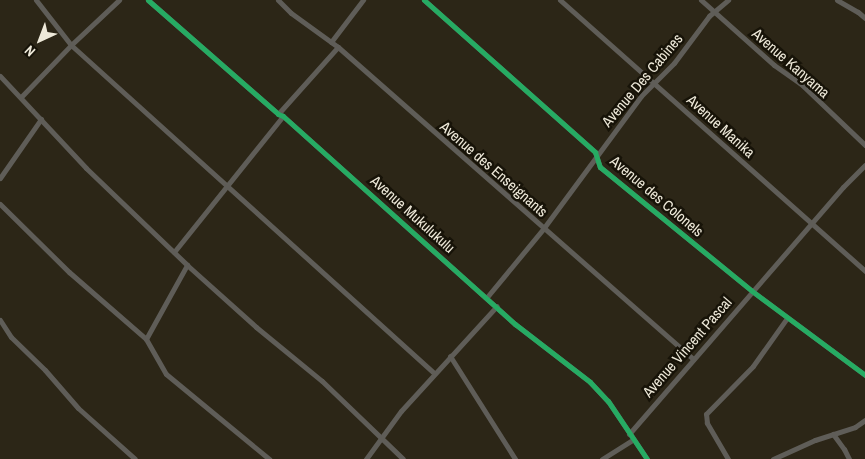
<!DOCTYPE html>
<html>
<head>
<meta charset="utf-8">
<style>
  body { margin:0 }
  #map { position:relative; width:865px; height:459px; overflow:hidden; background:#2c2617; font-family:"Archivo Narrow",sans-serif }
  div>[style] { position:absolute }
  .street>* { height:5px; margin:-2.5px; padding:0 2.5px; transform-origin:2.5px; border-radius:2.5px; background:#5f5d58 }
  .cycleway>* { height:5px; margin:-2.5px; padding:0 2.5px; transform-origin:2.5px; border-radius:2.5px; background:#26ab63 }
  span { translate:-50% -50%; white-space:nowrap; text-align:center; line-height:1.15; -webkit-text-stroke:5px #171308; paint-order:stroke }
  .street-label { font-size:15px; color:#eee9d9 }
  .north { position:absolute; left:15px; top:15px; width:50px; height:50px; -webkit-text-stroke:4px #171308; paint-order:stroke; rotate:223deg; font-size:14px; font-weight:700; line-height:20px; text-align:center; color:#eee9d9 }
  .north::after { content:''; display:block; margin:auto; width:18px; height:22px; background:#eee9d9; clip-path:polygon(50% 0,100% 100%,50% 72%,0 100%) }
</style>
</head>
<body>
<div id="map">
  <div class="street">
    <div style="left:36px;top:0;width:57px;rotate:52.1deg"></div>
    <div style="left:71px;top:45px;width:489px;rotate:42.1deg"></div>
    <div style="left:148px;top:0;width:173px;rotate:41.2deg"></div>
    <div style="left:278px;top:114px;width:5px;rotate:22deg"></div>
    <div style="left:283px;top:116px;width:312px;rotate:41.9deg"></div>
    <div style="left:515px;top:324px;width:95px;rotate:37.7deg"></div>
    <div style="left:590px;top:382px;width:26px;rotate:47deg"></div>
    <div style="left:608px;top:401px;width:70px;rotate:56.1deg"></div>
    <div style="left:278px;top:0;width:18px;rotate:45deg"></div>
    <div style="left:291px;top:13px;width:58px;rotate:35.9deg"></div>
    <div style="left:338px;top:47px;width:473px;rotate:41.3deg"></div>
    <div style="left:424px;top:0;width:229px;rotate:41.6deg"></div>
    <div style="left:595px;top:152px;width:16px;rotate:72deg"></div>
    <div style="left:600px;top:167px;width:196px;rotate:39.2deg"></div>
    <div style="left:752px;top:291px;width:141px;rotate:36.6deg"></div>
    <div style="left:560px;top:0;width:408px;rotate:41.6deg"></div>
    <div style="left:701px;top:0;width:98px;rotate:41.7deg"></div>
    <div style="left:774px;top:65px;width:32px;rotate:35deg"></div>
    <div style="left:800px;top:83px;width:90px;rotate:43.6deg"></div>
    <div style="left:837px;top:0;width:24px;rotate:30deg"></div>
    <div style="left:858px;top:12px;width:9px;rotate:41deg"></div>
    <div style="left:331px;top:42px;width:53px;rotate:-52.7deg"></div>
    <div style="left:0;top:76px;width:126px;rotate:46.9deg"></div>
    <div style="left:86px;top:168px;width:140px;rotate:43.8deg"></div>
    <div style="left:187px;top:265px;width:93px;rotate:41.9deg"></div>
    <div style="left:256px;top:327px;width:85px;rotate:39.3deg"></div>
    <div style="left:322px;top:381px;width:112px;rotate:43.9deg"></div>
    <div style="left:21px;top:97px;width:72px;rotate:-46.1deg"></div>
    <div style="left:71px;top:45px;width:66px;rotate:-43.2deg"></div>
    <div style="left:278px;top:114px;width:90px;rotate:-48.2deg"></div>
    <div style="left:0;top:178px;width:72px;rotate:-55.2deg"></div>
    <div style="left:0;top:204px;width:97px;rotate:44.6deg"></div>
    <div style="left:69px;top:272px;width:102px;rotate:41deg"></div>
    <div style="left:146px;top:339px;width:40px;rotate:60.3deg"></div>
    <div style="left:166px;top:374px;width:134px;rotate:39.5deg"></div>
    <div style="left:174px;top:252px;width:174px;rotate:-51.3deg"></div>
    <div style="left:487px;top:297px;width:88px;rotate:-50.5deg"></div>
    <div style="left:543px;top:229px;width:165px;rotate:-53.6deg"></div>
    <div style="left:641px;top:96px;width:47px;rotate:-45deg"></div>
    <div style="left:674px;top:63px;width:59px;rotate:-53.3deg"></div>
    <div style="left:709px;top:16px;width:25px;rotate:-40deg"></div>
    <div style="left:0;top:320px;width:20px;rotate:57deg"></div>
    <div style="left:11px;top:337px;width:47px;rotate:44.1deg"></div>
    <div style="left:45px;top:370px;width:50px;rotate:49deg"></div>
    <div style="left:78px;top:408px;width:76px;rotate:41.8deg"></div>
    <div style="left:146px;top:339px;width:85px;rotate:-61deg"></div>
    <div style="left:450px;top:356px;width:122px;rotate:57.7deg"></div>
    <div style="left:629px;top:434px;width:327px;rotate:-49.1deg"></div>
    <div style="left:843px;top:187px;width:31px;rotate:-45deg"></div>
    <div style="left:833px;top:434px;width:19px;rotate:54deg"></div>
    <div style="left:844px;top:449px;width:11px;rotate:63deg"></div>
    <div style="left:366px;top:459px;width:59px;rotate:-53.9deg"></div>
    <div style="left:401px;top:411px;width:142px;rotate:-47.6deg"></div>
    <div style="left:602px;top:459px;width:36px;rotate:-32deg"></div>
    <div style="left:728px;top:459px;width:42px;rotate:-120.3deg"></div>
    <div style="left:707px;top:423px;width:9px;rotate:-96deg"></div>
    <div style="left:706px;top:414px;width:67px;rotate:-45.6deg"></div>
    <div style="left:753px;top:366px;width:59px;rotate:-54.7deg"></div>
    <div style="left:773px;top:459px;width:46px;rotate:-24.3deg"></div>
    <div style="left:815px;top:440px;width:42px;rotate:-18deg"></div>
    <div style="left:855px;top:427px;width:12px;rotate:-35deg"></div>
  </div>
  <div class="cycleway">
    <div style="left:148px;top:0;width:173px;rotate:41.2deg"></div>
    <div style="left:278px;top:114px;width:5px;rotate:22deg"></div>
    <div style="left:283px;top:116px;width:312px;rotate:41.9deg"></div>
    <div style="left:515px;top:324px;width:95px;rotate:37.7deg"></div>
    <div style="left:590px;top:382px;width:26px;rotate:47deg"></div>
    <div style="left:608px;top:401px;width:70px;rotate:56.1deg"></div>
    <div style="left:424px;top:0;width:229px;rotate:41.6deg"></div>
    <div style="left:595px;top:152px;width:16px;rotate:72deg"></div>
    <div style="left:600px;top:167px;width:196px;rotate:39.2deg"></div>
    <div style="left:752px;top:291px;width:141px;rotate:36.6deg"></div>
  </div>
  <div class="street-label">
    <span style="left:791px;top:63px;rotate:41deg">Avenue Kanyama</span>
    <span style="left:642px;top:80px;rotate:-50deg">Avenue Des Cabines</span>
    <span style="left:721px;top:126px;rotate:42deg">Avenue Manika</span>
    <span style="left:494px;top:169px;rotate:41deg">Avenue des Enseignants</span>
    <span style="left:657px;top:196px;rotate:40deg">Avenue des Colonels</span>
    <span style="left:413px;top:214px;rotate:42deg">Avenue Mukulukulu</span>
    <span style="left:687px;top:347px;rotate:-49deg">Avenue Vincent Pascal</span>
  </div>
  <div class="north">N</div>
</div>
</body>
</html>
